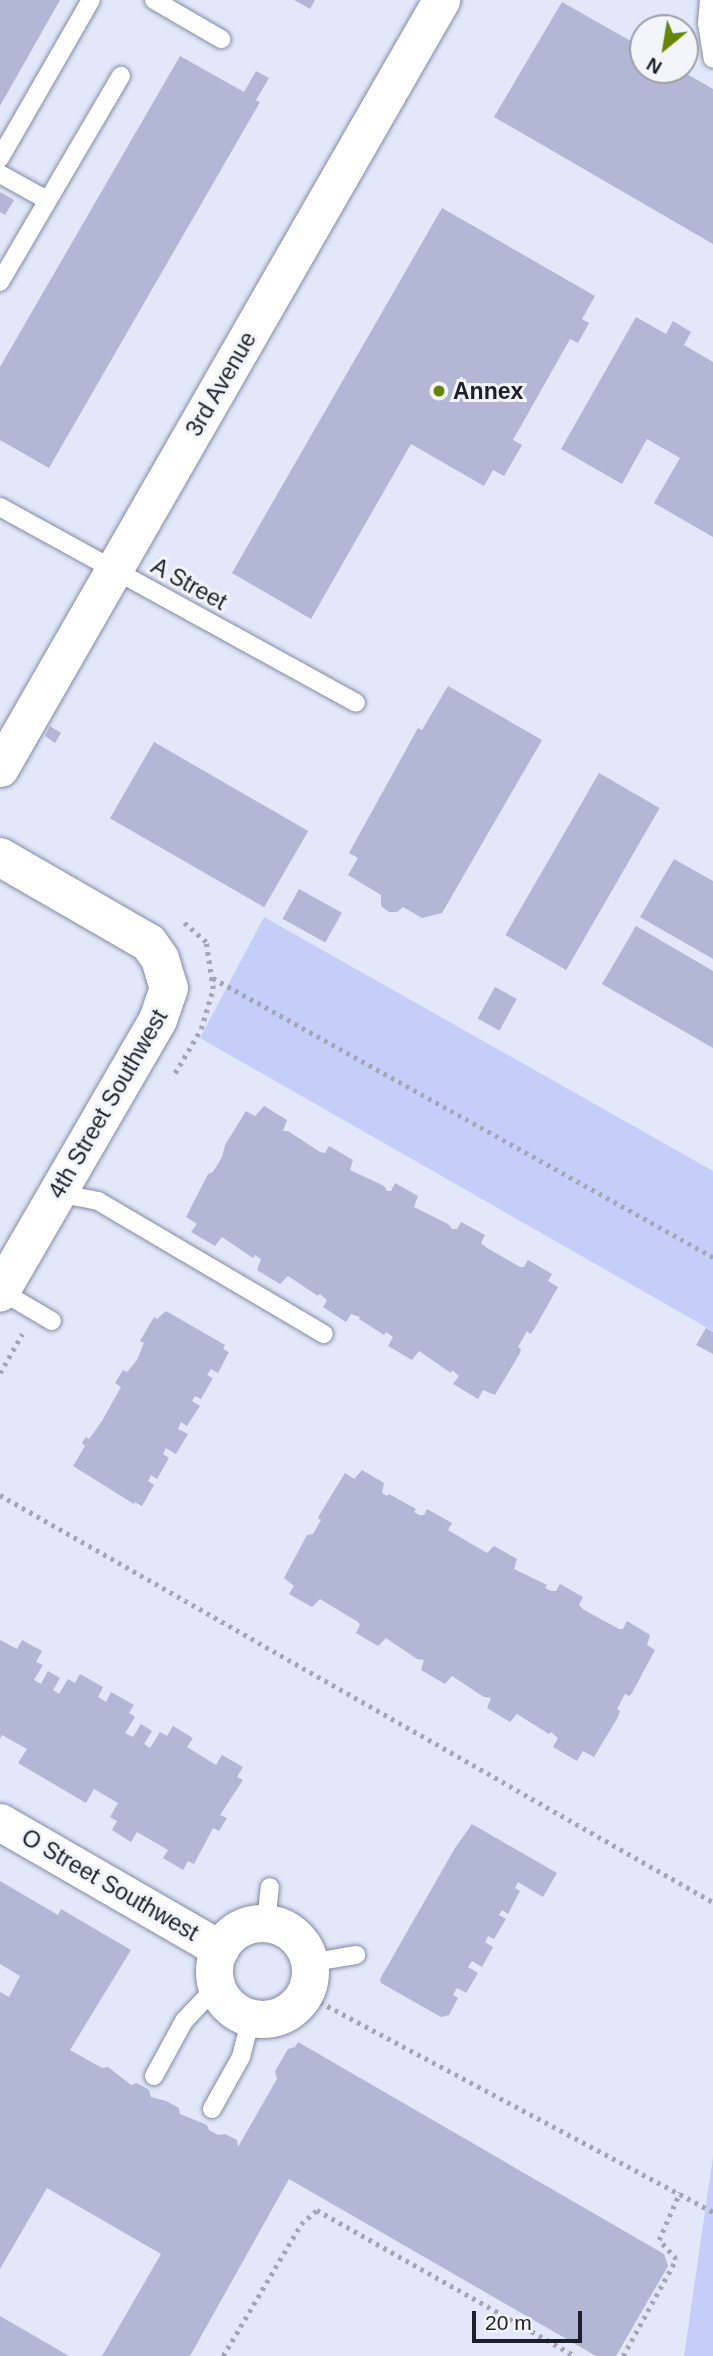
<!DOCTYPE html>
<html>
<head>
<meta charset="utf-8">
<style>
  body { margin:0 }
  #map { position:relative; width:713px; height:2356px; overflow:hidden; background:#e2e7f9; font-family:Arial,sans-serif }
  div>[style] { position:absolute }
  .green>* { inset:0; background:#c5cef8 }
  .building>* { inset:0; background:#b1b7d5; transform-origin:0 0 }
  .path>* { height:4.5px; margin-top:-2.25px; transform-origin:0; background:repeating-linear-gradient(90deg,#a2a6b5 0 3.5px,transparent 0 8.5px) }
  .roads { filter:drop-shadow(0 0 2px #838aa6) drop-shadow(0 0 2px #838aa6) }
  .service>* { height:18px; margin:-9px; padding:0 9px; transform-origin:9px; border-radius:9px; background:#fff }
  .minor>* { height:37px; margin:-18.5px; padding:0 18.5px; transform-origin:18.5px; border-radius:18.5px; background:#fff }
  .minor>.ring { margin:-18.5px; padding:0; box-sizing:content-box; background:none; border:37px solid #fff; border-radius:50% }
  .tertiary>* { height:38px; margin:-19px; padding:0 19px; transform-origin:19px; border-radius:19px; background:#fff }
  .dots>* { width:19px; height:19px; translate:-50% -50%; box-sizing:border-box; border:4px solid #f3f5fb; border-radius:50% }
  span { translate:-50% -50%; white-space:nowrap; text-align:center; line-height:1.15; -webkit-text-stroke:6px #f3f5fb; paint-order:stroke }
  .street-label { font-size:23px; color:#1d1f2a }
  .poi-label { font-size:23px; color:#1d1f2a; font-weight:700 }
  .left { translate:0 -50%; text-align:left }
  .north { position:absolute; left:629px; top:14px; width:70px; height:70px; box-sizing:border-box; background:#f3f5fb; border:2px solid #9d9fa7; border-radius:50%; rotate:210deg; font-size:19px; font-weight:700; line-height:28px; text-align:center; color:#1d1f2a }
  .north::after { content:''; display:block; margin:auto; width:24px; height:32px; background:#648601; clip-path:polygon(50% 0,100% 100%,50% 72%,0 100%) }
  .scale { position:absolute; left:472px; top:2311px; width:110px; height:32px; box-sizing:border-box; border:4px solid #1d1f2a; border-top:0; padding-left:9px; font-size:21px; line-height:24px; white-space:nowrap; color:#1d1f2a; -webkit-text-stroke:5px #f3f5fb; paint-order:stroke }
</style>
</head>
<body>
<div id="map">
  <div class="green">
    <div style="clip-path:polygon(264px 917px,713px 1171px,713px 1331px,200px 1038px)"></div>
    <div style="clip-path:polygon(713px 2157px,713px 2356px,684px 2356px)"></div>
  </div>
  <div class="building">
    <div style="clip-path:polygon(0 0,60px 0,0 106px)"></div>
    <div style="clip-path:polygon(294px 0,315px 0,310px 9px)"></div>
    <div style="clip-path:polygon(562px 2px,643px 48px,643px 70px,680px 70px,713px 89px,713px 244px,494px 117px)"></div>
    <div style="clip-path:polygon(180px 56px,244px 92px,256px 71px,269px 78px,256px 100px,260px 102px,49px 468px,0 440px,0 367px)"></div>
    <div style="clip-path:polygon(0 192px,14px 200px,5px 215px,0 212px)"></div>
    <div style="clip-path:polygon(442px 208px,595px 296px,582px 319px,589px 323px,578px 343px,570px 339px,513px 440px,522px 445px,504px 476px,493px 470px,484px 486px,411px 444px,311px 619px,232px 573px)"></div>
    <div style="clip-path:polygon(636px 317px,666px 334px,673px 321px,691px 332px,684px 345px,713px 362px,713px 537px,654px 503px,680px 458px,647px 439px,622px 484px,561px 449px)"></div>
    <div style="clip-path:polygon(448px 686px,542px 740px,442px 913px,422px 918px,403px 907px,397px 912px,389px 912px,381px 906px,381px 895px,348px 875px,358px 858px,349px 853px,418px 728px,422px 730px)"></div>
    <div style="clip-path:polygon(50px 726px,61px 733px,55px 743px,45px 736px)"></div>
    <div style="left:154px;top:742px;width:178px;height:88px;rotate:30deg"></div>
    <div style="left:599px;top:773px;width:70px;height:187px;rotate:30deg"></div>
    <div style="clip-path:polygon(674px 859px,713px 881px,713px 959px,640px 917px)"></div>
    <div style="left:299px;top:889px;width:49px;height:34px;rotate:29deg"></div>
    <div style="clip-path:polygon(636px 926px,713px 971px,713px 1048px,602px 984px)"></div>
    <div style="left:495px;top:987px;width:25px;height:36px;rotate:29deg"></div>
    <div style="clip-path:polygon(264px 1106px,287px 1120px,283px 1131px,288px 1131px,320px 1152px,325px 1153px,329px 1146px,353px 1160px,350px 1170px,384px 1186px,387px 1191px,391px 1191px,395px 1183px,418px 1196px,414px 1207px,448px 1224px,452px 1229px,457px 1229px,461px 1222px,485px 1235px,481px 1243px,487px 1248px,520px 1267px,524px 1267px,528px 1260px,552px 1274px,548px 1281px,558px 1287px,533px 1331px,530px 1334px,527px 1331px,518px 1347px,521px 1349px,520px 1353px,495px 1395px,483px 1390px,478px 1399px,453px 1384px,459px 1376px,452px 1370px,451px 1373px,419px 1351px,412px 1360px,388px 1346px,393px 1337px,386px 1332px,384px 1335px,359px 1319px,360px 1317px,351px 1314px,346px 1322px,323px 1307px,327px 1300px,320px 1294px,318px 1296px,288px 1276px,280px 1284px,257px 1270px,261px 1259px,255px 1255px,253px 1258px,222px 1237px,215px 1246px,191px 1232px,197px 1224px,186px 1217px,208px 1174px,213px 1172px,222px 1157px,225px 1145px,246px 1111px,255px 1116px)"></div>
    <div style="clip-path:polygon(166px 1311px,225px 1345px,223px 1349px,229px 1352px,218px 1373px,211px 1369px,207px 1375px,213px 1378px,201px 1399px,195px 1396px,192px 1401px,200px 1406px,187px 1426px,181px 1422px,178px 1429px,188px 1434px,176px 1454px,166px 1448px,163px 1454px,169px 1458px,157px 1479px,151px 1475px,148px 1481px,154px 1485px,142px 1506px,135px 1502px,134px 1504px,73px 1466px,85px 1446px,82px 1443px,86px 1437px,89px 1439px,102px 1421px,121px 1387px,115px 1383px,123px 1370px,127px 1372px,137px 1360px,144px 1343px,140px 1341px,154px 1317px,157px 1319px)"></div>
    <div style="clip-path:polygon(706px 1328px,713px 1332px,713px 1354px,696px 1345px)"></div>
    <div style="clip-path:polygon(362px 1470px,384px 1483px,382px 1493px,387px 1496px,389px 1494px,416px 1509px,414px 1512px,419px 1515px,424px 1515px,427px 1509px,452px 1523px,448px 1530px,487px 1553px,494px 1546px,517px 1559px,514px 1569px,547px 1585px,545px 1588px,551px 1591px,556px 1591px,560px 1584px,583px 1597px,579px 1605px,584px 1610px,619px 1629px,623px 1629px,627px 1621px,650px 1635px,647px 1645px,655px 1650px,632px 1693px,629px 1696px,625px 1694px,617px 1709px,620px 1711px,618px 1717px,594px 1757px,583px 1751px,577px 1761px,553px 1747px,558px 1738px,551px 1732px,549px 1734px,517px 1714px,510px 1722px,487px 1708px,491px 1698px,484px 1697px,452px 1676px,445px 1684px,421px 1670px,424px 1660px,417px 1659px,386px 1638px,378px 1646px,356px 1633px,360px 1625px,358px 1622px,320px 1599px,312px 1607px,289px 1594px,294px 1586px,284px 1578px,307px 1535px,313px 1534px,321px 1520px,318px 1518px,320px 1514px,345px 1473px,354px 1479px)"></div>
    <div style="clip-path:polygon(0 1640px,17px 1649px,22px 1640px,42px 1651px,36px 1662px,43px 1665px,34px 1680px,41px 1684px,48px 1671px,60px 1678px,53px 1690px,59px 1694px,68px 1679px,75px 1683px,80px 1674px,103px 1687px,98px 1697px,106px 1702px,111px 1692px,134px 1705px,129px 1713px,135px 1717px,125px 1733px,133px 1737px,141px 1724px,152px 1731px,144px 1744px,150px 1748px,160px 1732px,167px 1736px,173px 1726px,193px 1738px,187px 1747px,216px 1765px,222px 1755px,243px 1767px,237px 1777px,243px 1780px,220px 1815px,227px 1818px,219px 1831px,213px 1828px,194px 1864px,188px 1861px,183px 1870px,163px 1858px,168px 1850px,137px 1832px,131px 1842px,112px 1830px,117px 1821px,110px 1817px,118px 1803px,94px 1789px,86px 1803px,18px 1763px,27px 1749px,2px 1735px,0 1739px)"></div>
    <div style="clip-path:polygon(472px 1824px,557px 1873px,543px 1897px,518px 1882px,515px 1888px,520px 1891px,508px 1914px,502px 1910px,499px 1915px,506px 1919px,494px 1939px,488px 1936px,485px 1942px,493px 1947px,482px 1967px,472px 1961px,468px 1967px,478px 1973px,466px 1993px,457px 1988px,453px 1995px,458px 1998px,449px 2015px,441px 2017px,381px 1983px,380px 1979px,455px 1848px)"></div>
    <div style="clip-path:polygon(0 1881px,58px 1915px,61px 1909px,131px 1950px,70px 2050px,102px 2068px,108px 2067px,131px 2085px,137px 2083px,149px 2090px,151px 2097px,166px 2101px,179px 2108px,180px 2114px,207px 2125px,209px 2130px,218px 2135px,225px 2134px,237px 2140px,238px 2147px,277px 2079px,275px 2071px,288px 2049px,295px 2047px,298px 2042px,664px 2254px,668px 2266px,616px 2356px,596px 2356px,289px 2179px,190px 2356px,102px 2356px,161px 2254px,47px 2188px,0 2269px,0 1992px,9px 1997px,20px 1976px,0 1964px)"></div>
    <div style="clip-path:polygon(0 2316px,69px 2356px,0 2356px)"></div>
  </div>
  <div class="path">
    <div style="left:213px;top:978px;width:573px;rotate:29.16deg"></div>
    <div style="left:175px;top:1073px;width:51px;rotate:-59.4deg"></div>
    <div style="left:201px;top:1029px;width:42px;rotate:-73.3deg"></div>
    <div style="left:213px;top:989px;width:48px;rotate:-98.5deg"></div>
    <div style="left:206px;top:942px;width:32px;rotate:-139deg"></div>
    <div style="left:0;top:1373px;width:45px;rotate:-60.6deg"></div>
    <div style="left:0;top:1495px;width:821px;rotate:29.72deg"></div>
    <div style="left:305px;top:1994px;width:463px;rotate:28.1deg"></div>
    <div style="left:223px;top:2356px;width:153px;rotate:-59.4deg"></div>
    <div style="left:301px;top:2224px;width:21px;rotate:-41deg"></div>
    <div style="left:317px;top:2210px;width:296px;rotate:29.5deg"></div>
    <div style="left:623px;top:2356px;width:111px;rotate:-61.3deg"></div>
    <div style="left:676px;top:2259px;width:25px;rotate:-132deg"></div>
    <div style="left:659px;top:2240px;width:52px;rotate:-66.4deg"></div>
  </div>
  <div class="roads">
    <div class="service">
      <div style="left:154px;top:0;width:78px;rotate:30.2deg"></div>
      <div style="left:709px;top:0;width:23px;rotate:95deg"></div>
      <div style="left:707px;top:23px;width:36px;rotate:81deg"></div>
      <div style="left:0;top:158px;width:182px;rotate:-60.1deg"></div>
      <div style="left:0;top:174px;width:54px;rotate:29deg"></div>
      <div style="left:0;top:282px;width:239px;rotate:-59.6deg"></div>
      <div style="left:0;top:507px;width:406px;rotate:28.8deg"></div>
      <div style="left:57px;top:1193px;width:42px;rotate:11deg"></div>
      <div style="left:98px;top:1201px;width:262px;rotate:30.5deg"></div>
      <div style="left:1px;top:1291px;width:59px;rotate:30.5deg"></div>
      <div style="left:266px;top:1923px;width:36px;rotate:-84deg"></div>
      <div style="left:309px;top:1963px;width:48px;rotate:-9.7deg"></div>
      <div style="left:154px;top:2076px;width:63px;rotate:-61.4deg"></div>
      <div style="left:184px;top:2021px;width:48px;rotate:-46.7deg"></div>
      <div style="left:212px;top:2109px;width:60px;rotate:-60.9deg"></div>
      <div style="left:241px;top:2057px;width:40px;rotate:-75.6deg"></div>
    </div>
    <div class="minor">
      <div style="left:0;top:768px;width:886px;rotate:-60.13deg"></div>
      <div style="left:0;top:1822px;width:254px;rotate:30deg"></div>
      <div class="ring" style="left:214px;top:1923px;width:59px;height:59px"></div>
    </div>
    <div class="tertiary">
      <div style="left:0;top:857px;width:172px;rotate:30deg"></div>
      <div style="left:149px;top:943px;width:19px;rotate:55deg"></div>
      <div style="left:160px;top:959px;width:30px;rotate:73deg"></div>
      <div style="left:169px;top:988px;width:34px;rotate:109deg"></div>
      <div style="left:158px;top:1020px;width:315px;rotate:120.1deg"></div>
    </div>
  </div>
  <div class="dots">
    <div style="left:439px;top:391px;background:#648601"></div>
  </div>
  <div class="street-label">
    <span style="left:221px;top:384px;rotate:-60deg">3rd Avenue</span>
    <span style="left:189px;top:584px;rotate:29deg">A Street</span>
    <span style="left:108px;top:1104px;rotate:-60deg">4th Street Southwest</span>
    <span style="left:110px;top:1885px;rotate:30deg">O Street Southwest</span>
  </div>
  <div class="poi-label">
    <span class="left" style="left:453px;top:391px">Annex</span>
  </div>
  <div class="north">N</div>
  <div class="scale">20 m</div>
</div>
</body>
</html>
